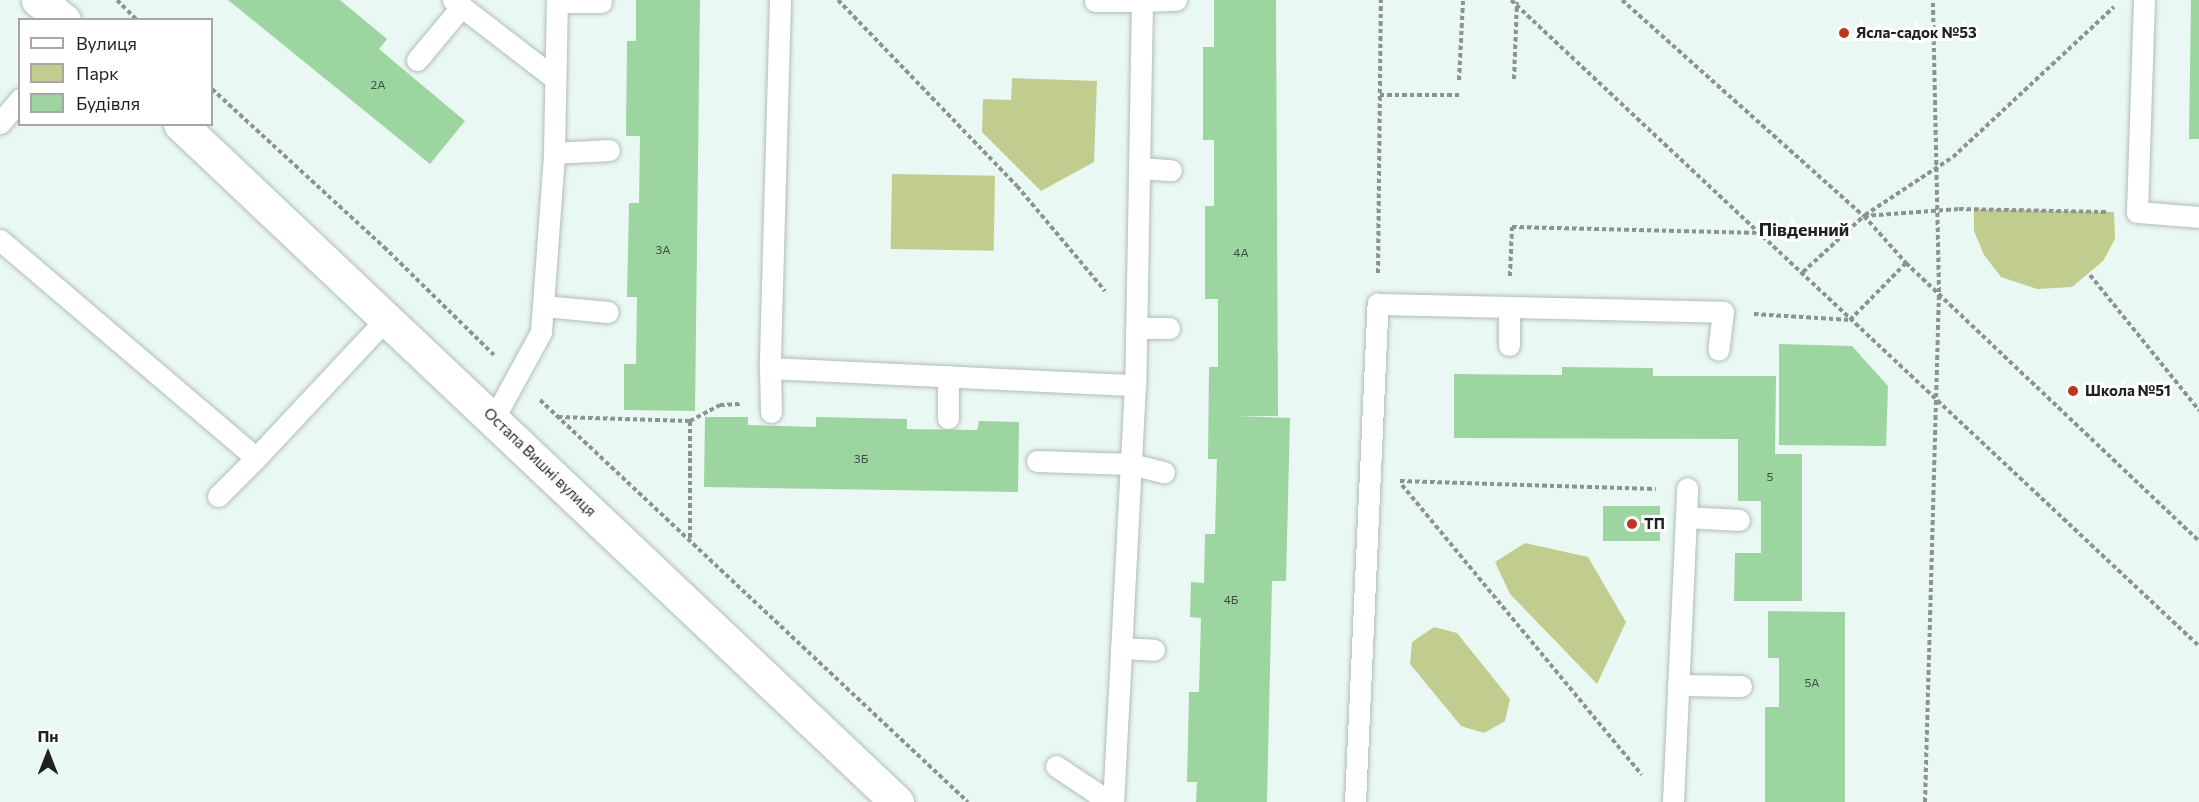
<!DOCTYPE html>
<html>
<head>
<meta charset="utf-8">
<style>
  body { margin:0 }
  #map { position:relative; width:2199px; height:802px; overflow:hidden; background:#eaf8f4; font-family:Commissioner,sans-serif }
  div>[style] { position:absolute }
  .green>* { inset:0; background:#c1cd8f; transform-origin:0 0 }
  .building>* { inset:0; background:#9cd59f; transform-origin:0 0 }
  .path>* { height:4px; margin-top:-2px; transform-origin:0; background:repeating-linear-gradient(90deg,#8b9491 0 4.5px,transparent 0 7.5px) }
  .roads { filter:drop-shadow(0 0 2px #b0bdb8) drop-shadow(0 0 2px #b0bdb8) }
  .lane>* { height:21px; margin:-10.5px; padding:0 10.5px; transform-origin:10.5px; border-radius:10.5px; background:#fff }
  .street>* { height:33px; margin:-16.5px; padding:0 16.5px; transform-origin:16.5px; border-radius:16.5px; background:#fff }
  .dots>* { width:16px; height:16px; translate:-50% -50%; box-sizing:border-box; border:3px solid #fff; border-radius:50% }
  span { translate:-50% -50%; white-space:nowrap; text-align:center; line-height:1.15; -webkit-text-stroke:6px #fff; paint-order:stroke }
  .number-label { font-size:12px; color:#3d4f40 }
  .number-label span { -webkit-text-stroke-width:0 }
  .poi-label { font-size:15px; color:#1d2220; font-weight:700 }
  .left { translate:0 -50%; text-align:left }
  .street-label { font-size:15px; color:#1d2220 }
  .quarter-label { font-size:18px; color:#1d2220; font-weight:700 }
  .legend { position:absolute; left:18px; top:18px; width:195px; height:108px; box-sizing:border-box; background:#fff; border:2px solid #a5a7a6; margin:0; padding:8px 10px; list-style:none; font-size:18px; color:#1d2220 }
  .legend li { display:flex; align-items:center; gap:12px; height:30px }
  .legend b { width:30px; border:2px solid #a5a7a6 }
  .north { position:absolute; left:18px; top:724px; width:60px; height:60px; -webkit-text-stroke:4px #fff; paint-order:stroke; rotate:0deg; font-size:16px; font-weight:700; line-height:24px; text-align:center; color:#1d2220 }
  .north::after { content:''; display:block; margin:auto; width:21px; height:27px; background:#1d2220; clip-path:polygon(50% 0,100% 100%,50% 72%,0 100%) }
</style>
</head>
<body>
<div id="map">
  <div class="green">
    <div style="clip-path:polygon(1012px 78px,1097px 81px,1094px 162px,1041px 191px,982px 132px,983px 99px,1011px 100px)"></div>
    <div style="left:892px;top:174px;width:103px;height:75px;rotate:1deg"></div>
    <div style="clip-path:polygon(1974px 209px,2114px 212px,2115px 239px,2103px 261px,2072px 287px,2037px 289px,2001px 277px,1984px 255px,1974px 231px)"></div>
    <div style="clip-path:polygon(1525px 543px,1588px 557px,1626px 622px,1597px 684px,1510px 594px,1495px 562px)"></div>
    <div style="clip-path:polygon(1434px 627px,1457px 633px,1510px 699px,1505px 721px,1484px 733px,1461px 726px,1410px 664px,1412px 642px)"></div>
  </div>
  <div class="building">
    <div style="clip-path:polygon(228px 0,340px 0,387px 39px,379px 49px,465px 121px,430px 164px)"></div>
    <div style="clip-path:polygon(636px 0,700px 0,695px 411px,624px 410px,624px 364px,636px 364px,637px 297px,627px 297px,629px 203px,639px 203px,640px 136px,626px 136px,627px 41px,636px 41px)"></div>
    <div style="clip-path:polygon(1214px 0,1276px 0,1278px 416px,1237px 416px,1290px 418px,1286px 581px,1272px 581px,1267px 802px,1196px 802px,1197px 782px,1187px 782px,1189px 692px,1199px 692px,1201px 618px,1190px 617px,1191px 582px,1204px 583px,1205px 534px,1215px 534px,1217px 459px,1208px 459px,1209px 367px,1218px 367px,1218px 299px,1205px 299px,1205px 206px,1214px 206px,1214px 140px,1203px 140px,1203px 47px,1214px 47px)"></div>
    <div style="clip-path:polygon(2191px 0,2199px 0,2199px 139px,2189px 139px)"></div>
    <div style="clip-path:polygon(1779px 344px,1852px 346px,1888px 386px,1886px 446px,1779px 445px)"></div>
    <div style="clip-path:polygon(1562px 367px,1653px 368px,1653px 376px,1776px 376px,1775px 454px,1802px 454px,1802px 601px,1734px 601px,1735px 553px,1761px 553px,1761px 501px,1738px 501px,1738px 439px,1454px 438px,1454px 374px,1562px 375px)"></div>
    <div style="clip-path:polygon(705px 417px,748px 417px,748px 425px,816px 427px,816px 417px,907px 419px,907px 429px,977px 430px,979px 421px,1019px 422px,1018px 492px,704px 487px)"></div>
    <div style="left:1603px;top:506px;width:57px;height:35px"></div>
    <div style="clip-path:polygon(1768px 611px,1845px 612px,1845px 802px,1765px 802px,1765px 707px,1779px 707px,1779px 658px,1768px 658px)"></div>
  </div>
  <div class="path">
    <div style="left:117px;top:0;width:28px;rotate:45deg"></div>
    <div style="left:838px;top:0;width:258px;rotate:46.1deg"></div>
    <div style="left:1017px;top:186px;width:137px;rotate:50deg"></div>
    <div style="left:1511px;top:0;width:944px;rotate:43.2deg"></div>
    <div style="left:1622px;top:0;width:324px;rotate:41.8deg"></div>
    <div style="left:1864px;top:216px;width:63px;rotate:48.2deg"></div>
    <div style="left:1906px;top:263px;width:404px;rotate:43.5deg"></div>
    <div style="left:1514px;top:79px;width:77px;rotate:-87.8deg"></div>
    <div style="left:1459px;top:80px;width:80px;rotate:-87.1deg"></div>
    <div style="left:212px;top:89px;width:234px;rotate:42.6deg"></div>
    <div style="left:384px;top:247px;width:154px;rotate:44.5deg"></div>
    <div style="left:1380px;top:95px;width:79px"></div>
    <div style="left:1865px;top:215px;width:105px;rotate:-33.4deg"></div>
    <div style="left:1953px;top:157px;width:220px;rotate:-43deg"></div>
    <div style="left:1803px;top:272px;width:83px;rotate:-42.6deg"></div>
    <div style="left:1864px;top:216px;width:95px;rotate:-4.2deg"></div>
    <div style="left:1959px;top:209px;width:147px;rotate:1.2deg"></div>
    <div style="left:1378px;top:273px;width:273px;rotate:-89.4deg"></div>
    <div style="left:2090px;top:275px;width:174px;rotate:51.1deg"></div>
    <div style="left:1510px;top:276px;width:49px;rotate:-87.7deg"></div>
    <div style="left:1512px;top:227px;width:249px;rotate:1.4deg"></div>
    <div style="left:1754px;top:314px;width:96px;rotate:3.6deg"></div>
    <div style="left:1850px;top:320px;width:80px;rotate:-45.5deg"></div>
    <div style="left:540px;top:400px;width:587px;rotate:43.21deg"></div>
    <div style="left:558px;top:417px;width:132px;rotate:1.7deg"></div>
    <div style="left:690px;top:421px;width:118px;rotate:90deg"></div>
    <div style="left:690px;top:421px;width:34px;rotate:-28deg"></div>
    <div style="left:720px;top:405px;width:20px;rotate:-3deg"></div>
    <div style="left:1400px;top:481px;width:256px;rotate:1.8deg"></div>
    <div style="left:1402px;top:485px;width:376px;rotate:50.4deg"></div>
    <div style="left:1925px;top:802px;width:510px;rotate:-88.43deg"></div>
    <div style="left:1939px;top:292px;width:292px;rotate:-91.2deg"></div>
  </div>
  <div class="roads">
    <div class="lane">
      <div style="left:453px;top:0;width:126px;rotate:37.6deg"></div>
      <div style="left:780px;top:0;width:368px;rotate:91.6deg"></div>
      <div style="left:770px;top:368px;width:365px;rotate:2.7deg"></div>
      <div style="left:2144px;top:0;width:212px;rotate:91.9deg"></div>
      <div style="left:2137px;top:212px;width:62px;rotate:4.6deg"></div>
      <div style="left:1095px;top:1px;width:47px"></div>
      <div style="left:1142px;top:1px;width:384px;rotate:91deg"></div>
      <div style="left:1135px;top:385px;width:418px;rotate:93deg"></div>
      <div style="left:1142px;top:1px;width:34px;rotate:-2deg"></div>
      <div style="left:557px;top:2px;width:44px"></div>
      <div style="left:417px;top:60px;width:70px;rotate:-50.2deg"></div>
      <div style="left:0;top:123px;width:31px;rotate:-50deg"></div>
      <div style="left:554px;top:153px;width:55px;rotate:-3.1deg"></div>
      <div style="left:1139px;top:168px;width:32px;rotate:4deg"></div>
      <div style="left:0;top:240px;width:336px;rotate:40.4deg"></div>
      <div style="left:256px;top:458px;width:192px;rotate:-46.9deg"></div>
      <div style="left:543px;top:306px;width:65px;rotate:5.3deg"></div>
      <div style="left:1136px;top:328px;width:33px"></div>
      <div style="left:1509px;top:345px;width:38px;rotate:-90deg"></div>
      <div style="left:770px;top:368px;width:44px;rotate:88.7deg"></div>
      <div style="left:948px;top:376px;width:42px;rotate:90deg"></div>
      <div style="left:494px;top:418px;width:98px;rotate:-61.3deg"></div>
      <div style="left:541px;top:332px;width:179px;rotate:-85.8deg"></div>
      <div style="left:554px;top:153px;width:153px;rotate:-88.9deg"></div>
      <div style="left:1037px;top:461px;width:94px;rotate:1.8deg"></div>
      <div style="left:1131px;top:464px;width:34px;rotate:14deg"></div>
      <div style="left:218px;top:496px;width:54px;rotate:-45deg"></div>
      <div style="left:1686px;top:517px;width:53px;rotate:3.2deg"></div>
      <div style="left:1121px;top:648px;width:33px;rotate:3deg"></div>
      <div style="left:1678px;top:685px;width:63px;rotate:0.9deg"></div>
      <div style="left:1056px;top:766px;width:65px;rotate:33.7deg"></div>
      <div style="left:1355px;top:802px;width:499px;rotate:-87.4deg"></div>
      <div style="left:1378px;top:304px;width:345px;rotate:1.3deg"></div>
      <div style="left:1723px;top:312px;width:38px;rotate:97deg"></div>
      <div style="left:1673px;top:802px;width:314px;rotate:-87.4deg"></div>
    </div>
    <div class="street">
      <div style="left:38px;top:0;width:33px;rotate:38deg"></div>
      <div style="left:180px;top:124px;width:987px;rotate:43.4deg"></div>
    </div>
  </div>
  <div class="dots">
    <div style="left:1844px;top:33px;background:#bf3321"></div>
    <div style="left:2073px;top:391px;background:#bf3321"></div>
    <div style="left:1632px;top:524px;background:#bf3321"></div>
  </div>
  <div class="number-label">
    <span style="left:378px;top:85px">2А</span>
    <span style="left:663px;top:250px">3А</span>
    <span style="left:1241px;top:253px">4А</span>
    <span style="left:861px;top:459px">3Б</span>
    <span style="left:1770px;top:477px">5</span>
    <span style="left:1231px;top:600px">4Б</span>
    <span style="left:1812px;top:683px">5А</span>
  </div>
  <div class="poi-label">
    <span class="left" style="left:1856px;top:33px">Ясла-садок №53</span>
    <span class="left" style="left:2085px;top:391px">Школа №51</span>
    <span class="left" style="left:1644px;top:524px">ТП</span>
  </div>
  <div class="street-label">
    <span style="left:540px;top:462px;rotate:44deg">Остапа Вишні вулиця</span>
  </div>
  <div class="quarter-label">
    <span style="left:1804px;top:229px">Південний</span>
  </div>
  <ul class="legend">
  <li><b style="height:8px;background:#fff"></b>Вулиця</li>
  <li><b style="height:16px;background:#c1cd8f"></b>Парк</li>
  <li><b style="height:16px;background:#9cd59f"></b>Будівля</li>
  </ul>
  <div class="north">Пн</div>
</div>
</body>
</html>
